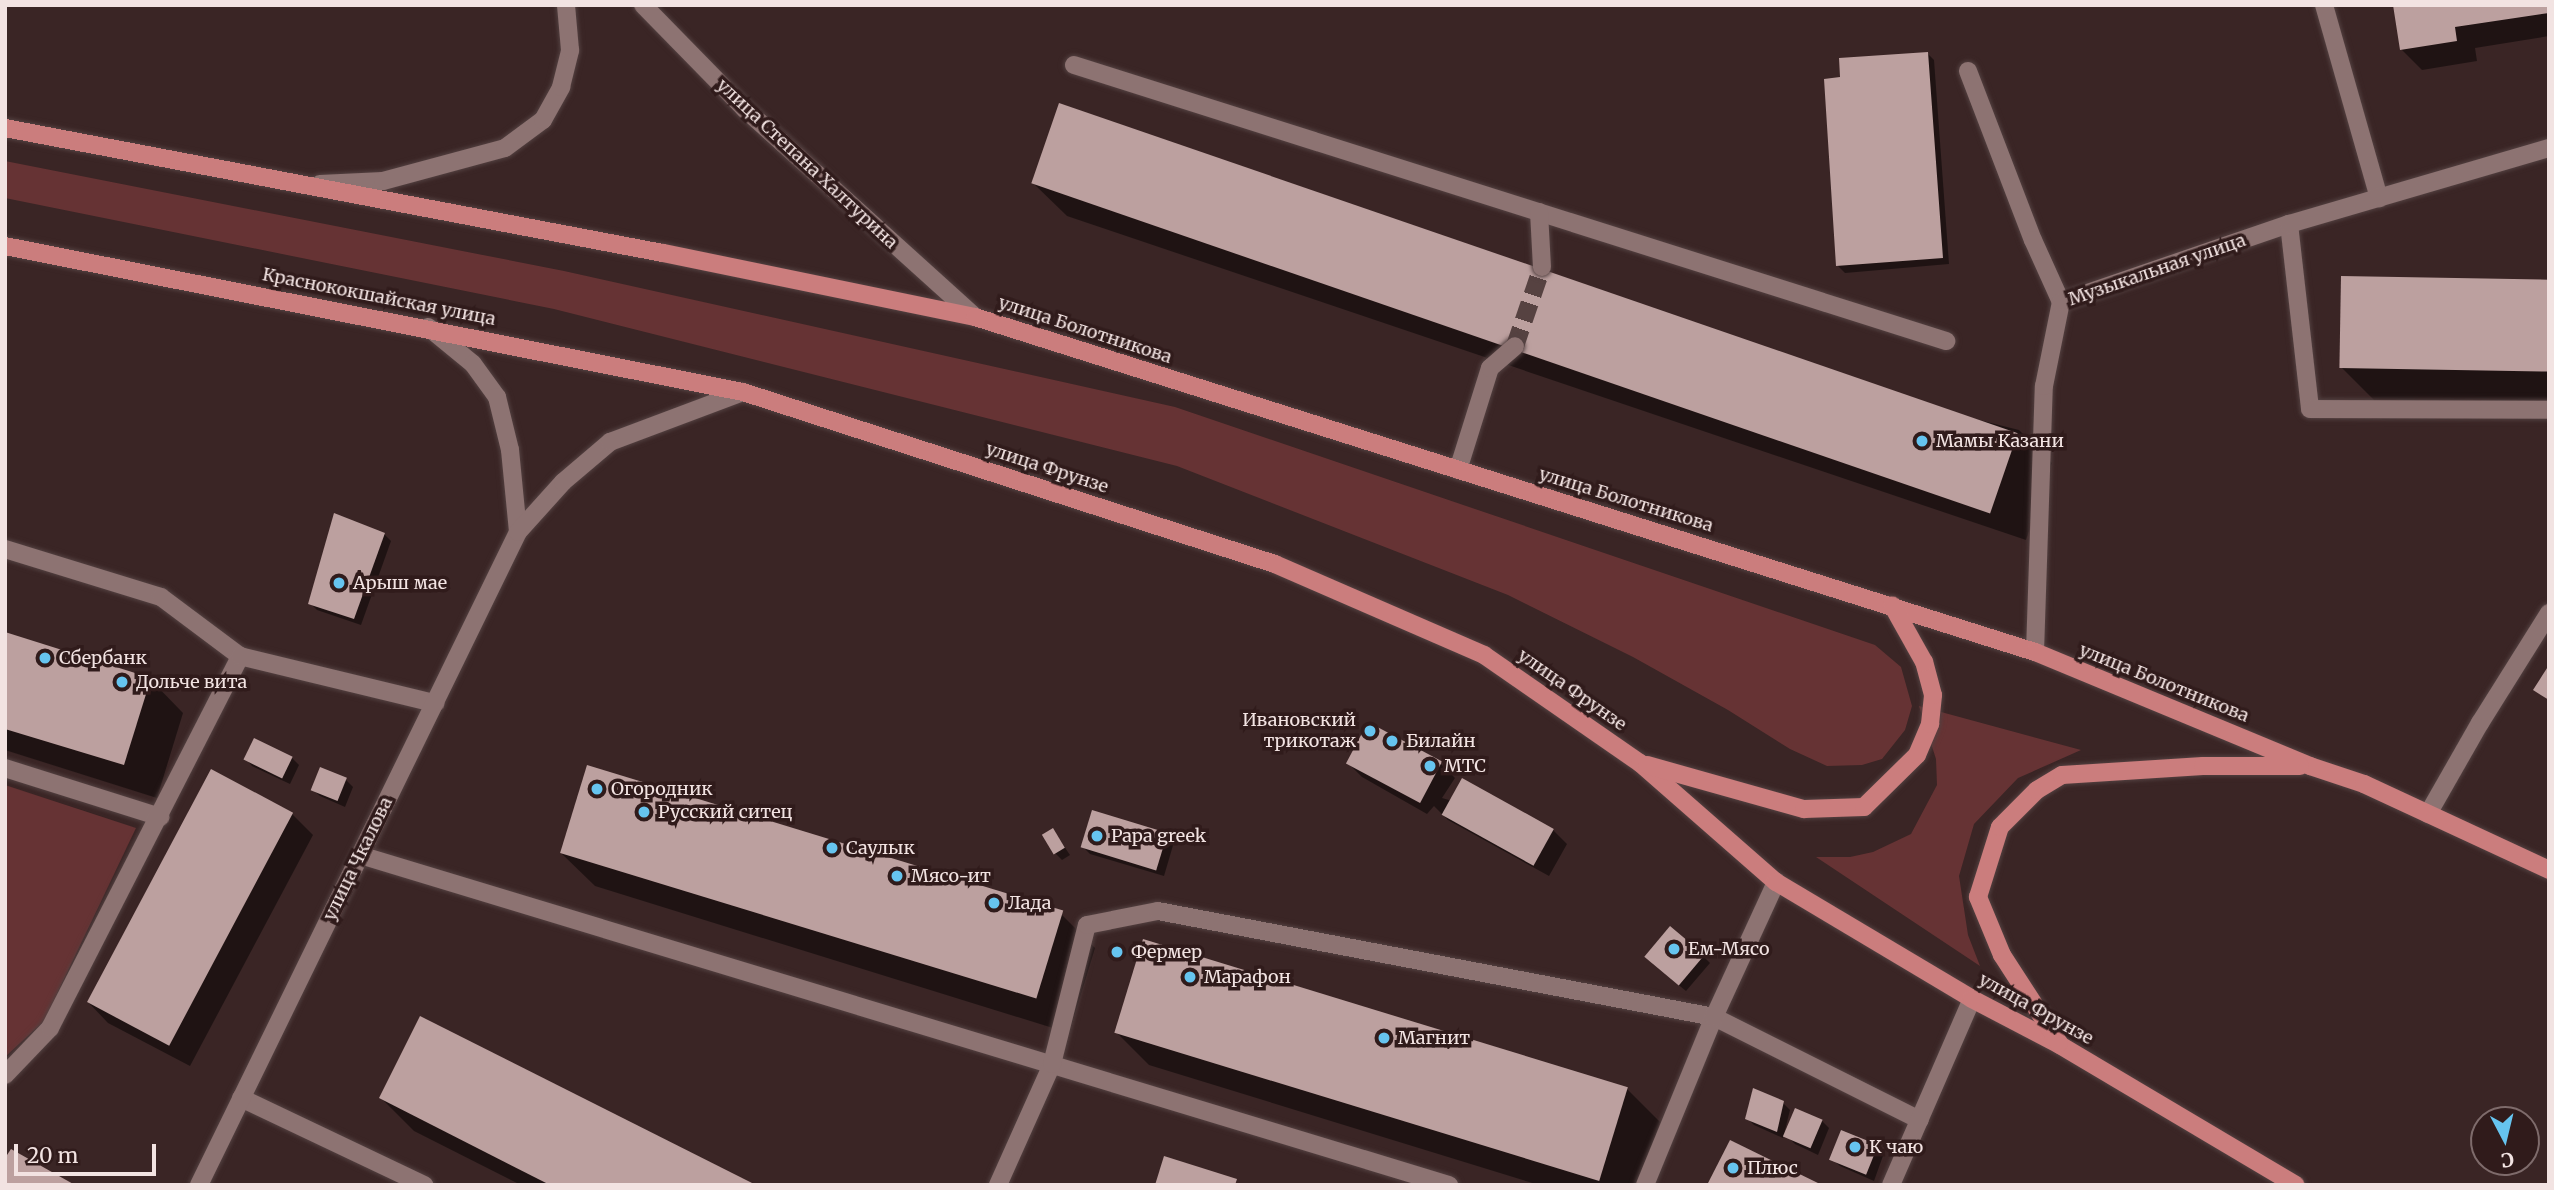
<!DOCTYPE html>
<html>
<head>
<meta charset="utf-8">
<style>
  body { margin:0 }
  #map { position:relative; width:2554px; height:1190px; overflow:hidden; background:#3a2525; font-family:Merriweather,serif }
  div>[style] { position:absolute }
  .green>* { inset:0; background:#663334 }
  .shadow>* { inset:0; background:#0007 }
  .building>* { inset:0; background:#bca09f; transform-origin:0 0 }
  .minor-tunnel>* { height:18px; margin-top:-9px; transform-origin:0; background:repeating-linear-gradient(90deg,#564241 0 18px,transparent 0 27px) }
  .roads { filter:drop-shadow(0 0 2px #534141) drop-shadow(0 0 2px #534141) }
  .minor>* { height:18px; margin:-9px; padding:0 9px; transform-origin:9px; border-radius:9px; background:#8d7372 }
  .major>* { height:18px; margin:-9px; padding:0 9px; transform-origin:9px; border-radius:9px; background:#cb7d7d }
  .dots>* { width:19px; height:19px; translate:-50% -50%; box-sizing:border-box; border:4px solid #301b1b; border-radius:50% }
  span { translate:-50% -50%; white-space:nowrap; text-align:center; line-height:1.15; -webkit-text-stroke:7px #301b1b; paint-order:stroke }
  .street-label { font-size:18px; color:#f2e3e2 }
  .poi-label { font-size:18px; color:#f2e3e2 }
  .left { translate:0 -50%; text-align:left }
  .right { translate:-100% -50%; text-align:right }
  .frame { position:absolute; inset:0; border:7px solid #f2e3e2; pointer-events:none }
  .north { position:absolute; left:2470px; top:1106px; width:70px; height:70px; box-sizing:border-box; background:#301b1b; border:2px solid #7e6b6b; border-radius:50%; rotate:173deg; font-size:19px; font-weight:700; line-height:28px; text-align:center; color:#f2e3e2 }
  .north::after { content:''; display:block; margin:auto; width:24px; height:32px; background:#66c4ef; clip-path:polygon(50% 0,100% 100%,50% 72%,0 100%) }
  .scale { position:absolute; left:14px; top:1144px; width:142px; height:32px; box-sizing:border-box; border:4px solid #f2e3e2; border-top:0; padding-left:9px; font-size:21px; line-height:24px; white-space:nowrap; color:#f2e3e2; -webkit-text-stroke:5px #301b1b; paint-order:stroke }
</style>
</head>
<body>
<div id="map">
  <div class="green">
    <div style="clip-path:polygon(5px 161px,564px 271px,1175px 407px,1875px 645px,1901px 667px,1912px 706px,1905px 730px,1882px 759px,1862px 765px,1827px 766px,1790px 749px,1728px 710px,1633px 657px,1508px 595px,1177px 466px,554px 309px,5px 198px)"></div>
    <div style="clip-path:polygon(1919px 706px,2081px 750px,2018px 778px,1974px 824px,1959px 876px,1968px 935px,1980px 966px,1816px 857px,1850px 857px,1873px 852px,1911px 834px,1937px 785px,1936px 759px)"></div>
    <div style="clip-path:polygon(5px 785px,136px 828px,44px 1021px,5px 1057px)"></div>
  </div>
  <div class="shadow">
    <div style="clip-path:polygon(2394px 5px,2549px 5px,2549px 36px,2475px 48px,2477px 61px,2422px 70px,2401px 49px)"></div>
    <div style="clip-path:polygon(1927px 53px,1934px 60px,1949px 264px,1845px 273px,1838px 266px,1842px 78px)"></div>
    <div style="clip-path:polygon(1033px 183px,2019px 430px,2052px 463px,2026px 540px,1067px 216px)"></div>
    <div style="clip-path:polygon(2549px 280px,2549px 403px,2375px 401px,2342px 368px)"></div>
    <div style="clip-path:polygon(384px 534px,391px 541px,361px 625px,317px 610px,310px 603px)"></div>
    <div style="clip-path:polygon(5px 634px,150px 679px,183px 713px,157px 798px,5px 750px)"></div>
    <div style="clip-path:polygon(1368px 724px,1441px 764px,1455px 778px,1442px 798px,1553px 830px,1567px 844px,1549px 876px,1448px 820px,1434px 806px,1427px 814px,1362px 777px,1348px 763px)"></div>
    <div style="clip-path:polygon(292px 758px,299px 765px,290px 784px,252px 766px,246px 759px)"></div>
    <div style="clip-path:polygon(321px 770px,346px 780px,353px 787px,345px 807px,320px 796px,313px 790px)"></div>
    <div style="clip-path:polygon(1093px 812px,1167px 835px,1174px 842px,1164px 876px,1090px 854px,1083px 847px)"></div>
    <div style="clip-path:polygon(292px 814px,313px 835px,190px 1066px,108px 1023px,88px 1002px)"></div>
    <div style="clip-path:polygon(1053px 830px,1070px 855px,1062px 860px,1055px 853px)"></div>
    <div style="clip-path:polygon(561px 853px,1062px 915px,1095px 948px,1069px 1033px,595px 886px)"></div>
    <div style="clip-path:polygon(1703px 956px,1710px 963px,1686px 991px,1653px 964px)"></div>
    <div style="clip-path:polygon(1116px 1032px,1627px 1089px,1660px 1122px,1641px 1185px,1539px 1185px,1149px 1065px)"></div>
    <div style="clip-path:polygon(381px 1098px,752px 1185px,521px 1185px,414px 1131px)"></div>
    <div style="clip-path:polygon(1783px 1103px,1790px 1110px,1783px 1138px,1754px 1125px,1747px 1118px)"></div>
    <div style="clip-path:polygon(1822px 1121px,1829px 1128px,1818px 1155px,1795px 1144px,1788px 1137px)"></div>
    <div style="clip-path:polygon(1877px 1146px,1884px 1153px,1874px 1181px,1840px 1166px,1833px 1160px)"></div>
  </div>
  <div class="building">
    <div style="clip-path:polygon(2393px 5px,2549px 5px,2549px 13px,2455px 27px,2457px 41px,2400px 50px)"></div>
    <div style="clip-path:polygon(1928px 52px,1943px 258px,1836px 266px,1824px 79px,1840px 77px,1839px 58px)"></div>
    <div style="left:1059px;top:103px;width:1014px;height:85px;rotate:19deg"></div>
    <div style="left:2341px;top:276px;width:208px;height:92px;rotate:1deg"></div>
    <div style="clip-path:polygon(334px 513px,385px 533px,354px 619px,308px 604px)"></div>
    <div style="clip-path:polygon(5px 632px,151px 678px,124px 765px,5px 729px)"></div>
    <div style="clip-path:polygon(2549px 665px,2549px 700px,2533px 690px)"></div>
    <div style="left:1368px;top:722px;width:84px;height:47px;rotate:28deg"></div>
    <div style="left:254px;top:738px;width:43px;height:24px;rotate:26deg"></div>
    <div style="left:587px;top:765px;width:498px;height:92px;rotate:17deg"></div>
    <div style="left:320px;top:767px;width:29px;height:25px;rotate:22deg"></div>
    <div style="left:211px;top:769px;width:93px;height:264px;rotate:28deg"></div>
    <div style="left:1462px;top:778px;width:105px;height:42px;rotate:29deg"></div>
    <div style="left:1092px;top:810px;width:79px;height:39px;rotate:17deg"></div>
    <div style="left:1053px;top:828px;width:23px;height:13px;rotate:59deg"></div>
    <div style="left:1670px;top:926px;width:45px;height:40px;rotate:40deg"></div>
    <div style="left:1143px;top:939px;width:507px;height:98px;rotate:17deg"></div>
    <div style="clip-path:polygon(420px 1016px,756px 1185px,550px 1185px,379px 1098px)"></div>
    <div style="clip-path:polygon(1753px 1088px,1784px 1101px,1777px 1132px,1745px 1119px)"></div>
    <div style="left:1795px;top:1108px;width:30px;height:31px;rotate:23deg"></div>
    <div style="left:1841px;top:1130px;width:40px;height:32px;rotate:22deg"></div>
    <div style="clip-path:polygon(1730px 1140px,1822px 1185px,1707px 1185px)"></div>
    <div style="clip-path:polygon(11px 1149px,75px 1185px,5px 1185px,5px 1158px)"></div>
    <div style="clip-path:polygon(1164px 1156px,1237px 1179px,1235px 1185px,1155px 1185px)"></div>
  </div>
  <div class="minor-tunnel">
    <div style="left:1515px;top:346px;width:83px;rotate:-71.1deg"></div>
  </div>
  <div class="roads">
    <div class="minor">
      <div style="left:643px;top:5px;width:146px;rotate:45.6deg"></div>
      <div style="left:745px;top:109px;width:310px;rotate:42.1deg"></div>
      <div style="left:2324px;top:5px;width:201px;rotate:74.1deg"></div>
      <div style="left:1074px;top:65px;width:915px;rotate:17.56deg"></div>
      <div style="left:1968px;top:71px;width:181px;rotate:69deg"></div>
      <div style="left:2033px;top:240px;width:68px;rotate:65.7deg"></div>
      <div style="left:320px;top:184px;width:63px;rotate:-2.7deg"></div>
      <div style="left:383px;top:181px;width:126px;rotate:-15.1deg"></div>
      <div style="left:505px;top:148px;width:47px;rotate:-36.4deg"></div>
      <div style="left:543px;top:120px;width:38px;rotate:-61deg"></div>
      <div style="left:561px;top:87px;width:38px;rotate:-76deg"></div>
      <div style="left:570px;top:50px;width:45px;rotate:-95.1deg"></div>
      <div style="left:1539px;top:212px;width:55px;rotate:86.9deg"></div>
      <div style="left:2289px;top:224px;width:186px;rotate:83.5deg"></div>
      <div style="left:2310px;top:409px;width:239px;rotate:0.2deg"></div>
      <div style="left:428px;top:327px;width:58px;rotate:39.4deg"></div>
      <div style="left:473px;top:364px;width:41px;rotate:54deg"></div>
      <div style="left:497px;top:397px;width:55px;rotate:76.2deg"></div>
      <div style="left:510px;top:450px;width:82px;rotate:84.4deg"></div>
      <div style="left:1458px;top:470px;width:107px;rotate:-72.6deg"></div>
      <div style="left:1490px;top:368px;width:33px;rotate:-41deg"></div>
      <div style="left:5px;top:549px;width:163px;rotate:17.1deg"></div>
      <div style="left:161px;top:597px;width:99px;rotate:36.8deg"></div>
      <div style="left:2035px;top:652px;width:266px;rotate:-88.1deg"></div>
      <div style="left:2044px;top:386px;width:86px;rotate:-78.6deg"></div>
      <div style="left:2061px;top:302px;width:241px;rotate:-18.9deg"></div>
      <div style="left:2289px;top:224px;width:271px;rotate:-16.3deg"></div>
      <div style="left:5px;top:768px;width:163px;rotate:17.5deg"></div>
      <div style="left:2428px;top:814px;width:105px;rotate:-60.3deg"></div>
      <div style="left:2480px;top:723px;width:130px;rotate:-57.9deg"></div>
      <div style="left:360px;top:855px;width:1138px;rotate:16.86deg"></div>
      <div style="left:5px;top:1075px;width:65px;rotate:-46.2deg"></div>
      <div style="left:50px;top:1028px;width:418px;rotate:-62.9deg"></div>
      <div style="left:240px;top:656px;width:201px;rotate:13.6deg"></div>
      <div style="left:241px;top:1098px;width:203px;rotate:25.4deg"></div>
      <div style="left:199px;top:1185px;width:727px;rotate:-63.96deg"></div>
      <div style="left:518px;top:532px;width:67px;rotate:-48deg"></div>
      <div style="left:563px;top:482px;width:62px;rotate:-40.4deg"></div>
      <div style="left:610px;top:442px;width:142px;rotate:-20.6deg"></div>
      <div style="left:998px;top:1185px;width:133px;rotate:-65.9deg"></div>
      <div style="left:1052px;top:1064px;width:143px;rotate:-75.9deg"></div>
      <div style="left:1087px;top:925px;width:72px;rotate:-11.2deg"></div>
      <div style="left:1158px;top:911px;width:566px;rotate:10.79deg"></div>
      <div style="left:1714px;top:1017px;width:230px;rotate:26.6deg"></div>
      <div style="left:1645px;top:1185px;width:182px;rotate:-67.7deg"></div>
      <div style="left:1714px;top:1017px;width:149px;rotate:-65.3deg"></div>
      <div style="left:1891px;top:1185px;width:203px;rotate:-66.5deg"></div>
    </div>
    <div class="major">
      <div style="left:5px;top:128px;width:670px;rotate:10.76deg"></div>
      <div style="left:663px;top:253px;width:318px;rotate:11.6deg"></div>
      <div style="left:975px;top:317px;width:1112px;rotate:17.54deg"></div>
      <div style="left:2035px;top:652px;width:298px;rotate:22.5deg"></div>
      <div style="left:2310px;top:766px;width:57px;rotate:18.4deg"></div>
      <div style="left:2364px;top:784px;width:204px;rotate:24.9deg"></div>
      <div style="left:5px;top:246px;width:752px;rotate:11.19deg"></div>
      <div style="left:743px;top:392px;width:559px;rotate:17.92deg"></div>
      <div style="left:1275px;top:564px;width:228px;rotate:23.5deg"></div>
      <div style="left:1484px;top:655px;width:190px;rotate:34.7deg"></div>
      <div style="left:1640px;top:763px;width:181px;rotate:41.2deg"></div>
      <div style="left:1776px;top:882px;width:228px;rotate:30.8deg"></div>
      <div style="left:1972px;top:999px;width:99px;rotate:27.6deg"></div>
      <div style="left:2060px;top:1045px;width:274px;rotate:30.7deg"></div>
      <div style="left:1647px;top:765px;width:163px;rotate:15.7deg"></div>
      <div style="left:1804px;top:809px;width:60px;rotate:-1.9deg"></div>
      <div style="left:1864px;top:807px;width:74px;rotate:-44.5deg"></div>
      <div style="left:1917px;top:755px;width:34px;rotate:-67deg"></div>
      <div style="left:1930px;top:724px;width:29px;rotate:-84deg"></div>
      <div style="left:1933px;top:695px;width:34px;rotate:-105deg"></div>
      <div style="left:1924px;top:662px;width:65px;rotate:-119.3deg"></div>
      <div style="left:2059px;top:1043px;width:105px;rotate:-122.9deg"></div>
      <div style="left:2002px;top:955px;width:63px;rotate:-112.5deg"></div>
      <div style="left:1978px;top:897px;width:73px;rotate:-72.6deg"></div>
      <div style="left:2000px;top:827px;width:52px;rotate:-45deg"></div>
      <div style="left:2037px;top:790px;width:29px;rotate:-31deg"></div>
      <div style="left:2062px;top:775px;width:141px;rotate:-3.7deg"></div>
      <div style="left:2203px;top:766px;width:97px"></div>
    </div>
  </div>
  <div class="dots">
    <div style="left:1922px;top:441px;background:#66c4ef"></div>
    <div style="left:339px;top:583px;background:#66c4ef"></div>
    <div style="left:45px;top:658px;background:#66c4ef"></div>
    <div style="left:122px;top:682px;background:#66c4ef"></div>
    <div style="left:1370px;top:731px;background:#66c4ef"></div>
    <div style="left:1392px;top:741px;background:#66c4ef"></div>
    <div style="left:1430px;top:766px;background:#66c4ef"></div>
    <div style="left:597px;top:789px;background:#66c4ef"></div>
    <div style="left:644px;top:812px;background:#66c4ef"></div>
    <div style="left:1097px;top:836px;background:#66c4ef"></div>
    <div style="left:832px;top:848px;background:#66c4ef"></div>
    <div style="left:897px;top:876px;background:#66c4ef"></div>
    <div style="left:994px;top:903px;background:#66c4ef"></div>
    <div style="left:1674px;top:949px;background:#66c4ef"></div>
    <div style="left:1117px;top:952px;background:#66c4ef"></div>
    <div style="left:1190px;top:977px;background:#66c4ef"></div>
    <div style="left:1384px;top:1038px;background:#66c4ef"></div>
    <div style="left:1855px;top:1147px;background:#66c4ef"></div>
    <div style="left:1733px;top:1168px;background:#66c4ef"></div>
  </div>
  <div class="street-label">
    <span style="left:807px;top:164px;rotate:43deg">улица Степана Халтурина</span>
    <span style="left:2157px;top:270px;rotate:-19deg">Музыкальная улица</span>
    <span style="left:379px;top:297px;rotate:11deg">Краснококшайская улица</span>
    <span style="left:1085px;top:330px;rotate:18deg">улица Болотникова</span>
    <span style="left:1047px;top:468px;rotate:18deg">улица Фрунзе</span>
    <span style="left:1626px;top:500px;rotate:17deg">улица Болотникова</span>
    <span style="left:2164px;top:683px;rotate:22deg">улица Болотникова</span>
    <span style="left:1572px;top:690px;rotate:35deg">улица Фрунзе</span>
    <span style="left:358px;top:859px;rotate:-64deg">улица Чкалова</span>
    <span style="left:2036px;top:1009px;rotate:29deg">улица Фрунзе</span>
  </div>
  <div class="poi-label">
    <span class="left" style="left:1936px;top:441px">Мамы Казани</span>
    <span class="left" style="left:353px;top:583px">Арыш мае</span>
    <span class="left" style="left:59px;top:658px">Сбербанк</span>
    <span class="left" style="left:136px;top:682px">Дольче вита</span>
    <span class="right" style="left:1356px;top:731px">Ивановский<br>трикотаж</span>
    <span class="left" style="left:1406px;top:741px">Билайн</span>
    <span class="left" style="left:1444px;top:766px">МТС</span>
    <span class="left" style="left:611px;top:789px">Огородник</span>
    <span class="left" style="left:658px;top:812px">Русский ситец</span>
    <span class="left" style="left:1111px;top:836px">Papa greek</span>
    <span class="left" style="left:846px;top:848px">Саулык</span>
    <span class="left" style="left:911px;top:876px">Мясо-ит</span>
    <span class="left" style="left:1008px;top:903px">Лада</span>
    <span class="left" style="left:1688px;top:949px">Ем-Мясо</span>
    <span class="left" style="left:1131px;top:952px">Фермер</span>
    <span class="left" style="left:1204px;top:977px">Марафон</span>
    <span class="left" style="left:1398px;top:1038px">Магнит</span>
    <span class="left" style="left:1869px;top:1147px">К чаю</span>
    <span class="left" style="left:1747px;top:1168px">Плюс</span>
  </div>
  <div class="frame"></div>
  <div class="north">С</div>
  <div class="scale">20 m</div>
</div>
</body>
</html>
